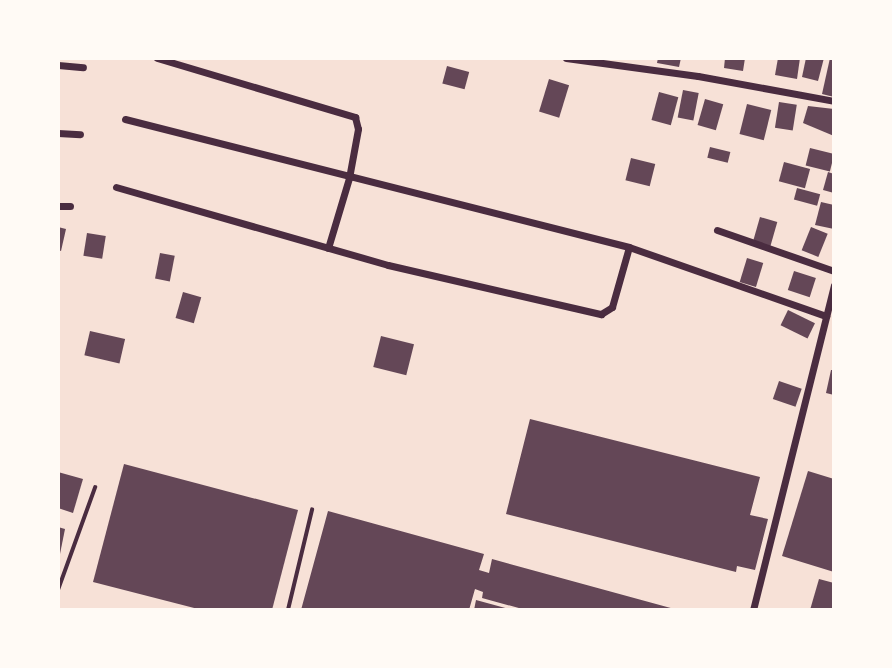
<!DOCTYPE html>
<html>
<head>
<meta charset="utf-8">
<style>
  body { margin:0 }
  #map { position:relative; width:892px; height:668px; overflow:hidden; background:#f7e1d7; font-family:Overpass,sans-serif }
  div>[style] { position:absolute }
  .building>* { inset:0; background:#644757; transform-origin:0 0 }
  .service>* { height:3.5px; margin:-1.75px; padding:0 1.75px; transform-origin:1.75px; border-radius:1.75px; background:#4a2c40 }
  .minor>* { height:7px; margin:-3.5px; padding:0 3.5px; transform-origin:3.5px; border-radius:3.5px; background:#4a2c40 }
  span { translate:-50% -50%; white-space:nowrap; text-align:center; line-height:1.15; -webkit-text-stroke:5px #fffaf5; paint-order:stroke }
  .frame { position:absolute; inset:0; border:60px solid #fffaf5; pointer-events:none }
</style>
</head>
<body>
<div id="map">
  <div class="building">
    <div style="clip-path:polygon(658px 58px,681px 58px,679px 67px,657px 63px)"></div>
    <div style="clip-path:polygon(725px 58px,745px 58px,743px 71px,724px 68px)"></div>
    <div style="clip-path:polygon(778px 58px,800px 58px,797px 79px,775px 75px)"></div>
    <div style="clip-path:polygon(806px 58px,824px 58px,818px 81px,802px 77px)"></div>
    <div style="clip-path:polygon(830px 58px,834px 58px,834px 97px,822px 94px)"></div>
    <div style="left:447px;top:66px;width:23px;height:18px;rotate:15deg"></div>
    <div style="left:549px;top:79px;width:21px;height:34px;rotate:17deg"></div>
    <div style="left:683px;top:90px;width:16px;height:28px;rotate:11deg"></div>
    <div style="left:659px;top:92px;width:20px;height:29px;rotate:15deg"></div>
    <div style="left:705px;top:99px;width:19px;height:27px;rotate:16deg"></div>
    <div style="left:779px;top:102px;width:18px;height:26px;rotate:9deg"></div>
    <div style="left:747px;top:104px;width:25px;height:31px;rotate:14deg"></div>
    <div style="clip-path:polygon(808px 106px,834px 109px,834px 136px,803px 123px)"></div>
    <div style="left:710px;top:147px;width:21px;height:11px;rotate:14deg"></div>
    <div style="left:810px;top:148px;width:25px;height:18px;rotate:14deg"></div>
    <div style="left:631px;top:158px;width:25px;height:23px;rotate:14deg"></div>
    <div style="left:784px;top:162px;width:27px;height:20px;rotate:15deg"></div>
    <div style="clip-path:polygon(828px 172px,834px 174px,834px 193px,823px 190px)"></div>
    <div style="left:797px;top:188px;width:24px;height:12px;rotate:15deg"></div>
    <div style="clip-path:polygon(821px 202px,834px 205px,834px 229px,815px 225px)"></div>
    <div style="left:760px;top:217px;width:18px;height:28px;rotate:16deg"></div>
    <div style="clip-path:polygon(58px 227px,66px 229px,61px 251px,58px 250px)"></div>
    <div style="left:811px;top:227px;width:18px;height:25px;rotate:22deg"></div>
    <div style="left:87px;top:233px;width:19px;height:23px;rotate:9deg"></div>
    <div style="left:160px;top:253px;width:15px;height:26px;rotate:11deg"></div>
    <div style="left:747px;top:258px;width:17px;height:25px;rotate:17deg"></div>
    <div style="left:794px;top:271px;width:23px;height:20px;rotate:18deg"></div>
    <div style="left:183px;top:292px;width:19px;height:27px;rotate:16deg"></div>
    <div style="left:788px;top:310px;width:30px;height:17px;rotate:26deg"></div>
    <div style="left:90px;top:331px;width:36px;height:25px;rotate:13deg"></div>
    <div style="left:381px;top:336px;width:34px;height:32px;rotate:14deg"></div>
    <div style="clip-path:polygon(831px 370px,834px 370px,834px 395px,826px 393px)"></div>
    <div style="left:779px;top:381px;width:24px;height:19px;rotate:19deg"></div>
    <div style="clip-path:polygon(530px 419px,760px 477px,750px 515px,768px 519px,755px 570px,737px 566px,736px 572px,506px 514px)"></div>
    <div style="clip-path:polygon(124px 464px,298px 510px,272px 610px,202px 610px,93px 582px)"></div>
    <div style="clip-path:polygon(808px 471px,834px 479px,834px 572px,782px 556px)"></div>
    <div style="clip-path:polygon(58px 472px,83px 479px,73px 513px,58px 508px)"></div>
    <div style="clip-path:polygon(328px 511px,484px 554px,479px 570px,489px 573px,492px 559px,678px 610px,526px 610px,482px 598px,483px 592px,475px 589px,469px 610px,301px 610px)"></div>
    <div style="clip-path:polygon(58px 527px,65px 529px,59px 559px,58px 559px)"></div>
    <div style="clip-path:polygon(819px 579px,834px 583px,834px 610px,810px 610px)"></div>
    <div style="clip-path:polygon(476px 600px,509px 609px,509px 610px,474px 610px)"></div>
  </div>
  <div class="service">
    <div style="left:58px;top:590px;width:109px;rotate:-70.1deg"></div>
    <div style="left:288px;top:610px;width:103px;rotate:-76.5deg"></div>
  </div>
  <div class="minor">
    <div style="left:157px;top:58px;width:207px;rotate:16.6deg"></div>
    <div style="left:355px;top:117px;width:12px;rotate:76deg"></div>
    <div style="left:358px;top:129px;width:50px;rotate:100.4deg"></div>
    <div style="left:349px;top:178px;width:73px;rotate:106.7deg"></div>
    <div style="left:566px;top:58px;width:133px;rotate:7.8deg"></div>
    <div style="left:698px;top:76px;width:138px;rotate:10.4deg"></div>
    <div style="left:58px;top:65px;width:25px;rotate:5deg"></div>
    <div style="left:125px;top:119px;width:520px;rotate:14.25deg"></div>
    <div style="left:629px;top:247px;width:209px;rotate:19.3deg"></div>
    <div style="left:58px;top:133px;width:22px;rotate:3deg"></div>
    <div style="left:116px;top:187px;width:283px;rotate:16deg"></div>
    <div style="left:388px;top:265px;width:219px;rotate:13deg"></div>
    <div style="left:601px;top:314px;width:13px;rotate:-32deg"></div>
    <div style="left:612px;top:307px;width:62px;rotate:-74.2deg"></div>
    <div style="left:58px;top:206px;width:12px"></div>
    <div style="left:717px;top:230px;width:124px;rotate:19.3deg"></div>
    <div style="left:753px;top:610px;width:335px;rotate:-76deg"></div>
  </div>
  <div class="frame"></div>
</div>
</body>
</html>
